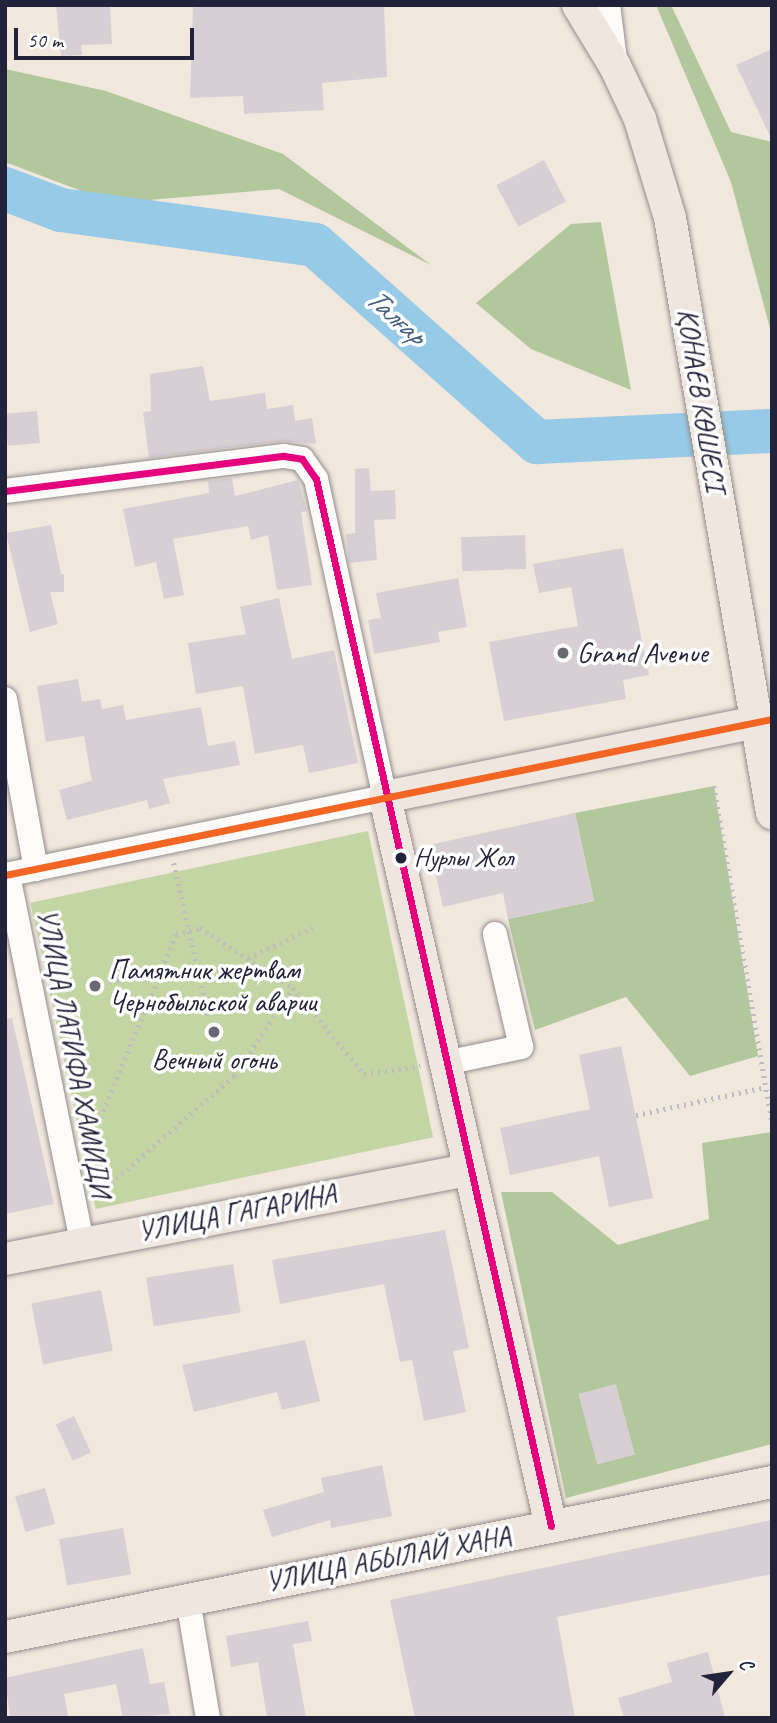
<!DOCTYPE html>
<html>
<head>
<meta charset="utf-8">
<style>
  body { margin:0 }
  #map { position:relative; width:777px; height:1723px; overflow:hidden; background:#f0e7dd; font-family:Caveat,sans-serif }
  div>[style] { position:absolute }
  .green>* { inset:0; background:#c3d5a3; transform-origin:0 0 }
  .forest>* { inset:0; background:#b2c79b }
  .river>* { height:44px; margin:-22px; padding:0 22px; transform-origin:22px; border-radius:22px; background:#96cae6 }
  .building>* { inset:0; background:#d8cfd5; transform-origin:0 0 }
  .path>* { height:4.5px; margin-top:-2.25px; transform-origin:0; background:repeating-linear-gradient(90deg,#bebcbe 0 2px,transparent 0 7px) }
  .roads { filter:drop-shadow(0 0 2px #938e8d) drop-shadow(0 0 2px #938e8d) }
  .minor>* { height:24px; margin:-12px; padding:0 12px; transform-origin:12px; border-radius:12px; background:#fdfbfa }
  .major>* { height:32px; margin:-16px; padding:0 16px; transform-origin:16px; border-radius:16px; background:#eee6df }
  .bus-1>* { height:7px; margin:-3.5px; padding:0 3.5px; transform-origin:3.5px; border-radius:3.5px; background:#e5007d }
  .bus-2>* { height:7px; margin:-3.5px; padding:0 3.5px; transform-origin:3.5px; border-radius:3.5px; background:#f26522 }
  .dots>* { width:19px; height:19px; translate:-50% -50%; box-sizing:border-box; border:4px solid #fff; border-radius:50% }
  span { translate:-50% -50%; white-space:nowrap; text-align:center; line-height:1.15; -webkit-text-stroke:7px #fff; paint-order:stroke }
  .bus-label { font-size:26px; color:#22223b }
  .left { translate:0 -50%; text-align:left }
  .street-label { font-size:28px; color:#22223b }
  .poi-label { font-size:28px; color:#22223b }
  .water-label { font-size:30px; color:#416081; font-style:italic }
  .frame { position:absolute; inset:0; border:7px solid #22223b; pointer-events:none }
  .north { position:absolute; left:693px; top:1639px; width:70px; height:70px; -webkit-text-stroke:5px #fff; paint-order:stroke; rotate:61deg; font-size:19px; font-weight:700; line-height:28px; text-align:center; color:#22223b }
  .north::after { content:''; display:block; margin:auto; width:24px; height:32px; background:#22223b; clip-path:polygon(50% 0,100% 100%,50% 72%,0 100%) }
  .scale { position:absolute; left:14px; top:28px; width:180px; height:32px; box-sizing:border-box; border:4px solid #22223b; border-top:0; padding-left:9px; font-size:21px; line-height:24px; white-space:nowrap; color:#22223b; -webkit-text-stroke:5px #fff; paint-order:stroke }
</style>
</head>
<body>
<div id="map">
  <div class="green">
    <div style="left:368px;top:831px;width:313px;height:345px;rotate:78deg"></div>
  </div>
  <div class="forest">
    <div style="clip-path:polygon(656px 5px,671px 5px,731px 132px,772px 142px,772px 336px,731px 182px)"></div>
    <div style="clip-path:polygon(5px 69px,106px 91px,283px 154px,431px 265px,279px 189px,113px 203px,5px 162px)"></div>
    <div style="clip-path:polygon(601px 222px,601px 223px,631px 390px,531px 349px,476px 303px,571px 224px)"></div>
    <div style="clip-path:polygon(714px 786px,758px 1056px,690px 1076px,626px 997px,535px 1030px,508px 919px,594px 901px,575px 813px)"></div>
    <div style="clip-path:polygon(772px 1132px,772px 1444px,566px 1498px,501px 1192px,552px 1192px,618px 1245px,709px 1219px,702px 1143px)"></div>
  </div>
  <div class="river">
    <div style="left:5px;top:189px;width:60px;rotate:20.6deg"></div>
    <div style="left:61px;top:210px;width:256px;rotate:7.8deg"></div>
    <div style="left:315px;top:245px;width:297px;rotate:41.6deg"></div>
    <div style="left:537px;top:442px;width:235px;rotate:-2.7deg"></div>
  </div>
  <div class="building">
    <div style="clip-path:polygon(56px 5px,110px 5px,112px 44px,81px 45px,82px 55px,61px 56px)"></div>
    <div style="clip-path:polygon(193px 5px,384px 5px,387px 77px,322px 83px,324px 110px,244px 114px,243px 96px,190px 98px)"></div>
    <div style="clip-path:polygon(772px 49px,772px 140px,736px 65px)"></div>
    <div style="left:544px;top:160px;width:47px;height:54px;rotate:62deg"></div>
    <div style="clip-path:polygon(203px 366px,210px 401px,265px 393px,267px 409px,293px 405px,295px 421px,312px 418px,316px 444px,282px 441px,149px 458px,143px 412px,151px 411px,150px 374px)"></div>
    <div style="left:37px;top:411px;width:32px;height:32px;rotate:85deg"></div>
    <div style="clip-path:polygon(369px 468px,371px 491px,395px 490px,396px 519px,374px 520px,377px 560px,349px 563px,346px 534px,355px 533px,355px 469px)"></div>
    <div style="clip-path:polygon(232px 478px,235px 496px,298px 480px,307px 511px,301px 512px,312px 585px,277px 590px,268px 535px,251px 540px,248px 526px,173px 539px,184px 595px,164px 599px,156px 562px,135px 567px,123px 509px,209px 493px,208px 481px)"></div>
    <div style="clip-path:polygon(51px 525px,61px 574px,64px 574px,64px 592px,50px 592px,58px 624px,30px 632px,6px 533px)"></div>
    <div style="left:525px;top:535px;width:34px;height:64px;rotate:88deg"></div>
    <div style="clip-path:polygon(623px 548px,649px 675px,623px 680px,626px 699px,504px 721px,489px 642px,578px 626px,571px 587px,539px 593px,533px 564px)"></div>
    <div style="clip-path:polygon(458px 578px,467px 627px,438px 632px,440px 642px,374px 654px,368px 620px,381px 618px,376px 593px)"></div>
    <div style="clip-path:polygon(279px 598px,292px 659px,334px 650px,358px 763px,309px 773px,303px 745px,255px 754px,243px 686px,196px 694px,188px 643px,246px 634px,240px 607px)"></div>
    <div style="clip-path:polygon(78px 679px,82px 702px,100px 699px,102px 709px,123px 705px,126px 720px,201px 707px,208px 746px,235px 741px,240px 765px,163px 779px,170px 803px,149px 809px,147px 800px,67px 820px,59px 790px,92px 781px,84px 736px,46px 742px,37px 686px)"></div>
    <div style="clip-path:polygon(575px 813px,594px 901px,508px 919px,503px 893px,443px 907px,429px 845px)"></div>
    <div style="clip-path:polygon(12px 1018px,54px 1204px,5px 1214px,5px 1019px)"></div>
    <div style="clip-path:polygon(621px 1046px,653px 1198px,609px 1207px,599px 1156px,510px 1175px,500px 1128px,590px 1109px,579px 1055px)"></div>
    <div style="clip-path:polygon(445px 1230px,469px 1348px,453px 1351px,466px 1412px,424px 1421px,412px 1360px,400px 1362px,384px 1284px,280px 1304px,272px 1260px)"></div>
    <div style="left:233px;top:1264px;width:49px;height:88px;rotate:81deg"></div>
    <div style="left:101px;top:1290px;width:62px;height:71px;rotate:79deg"></div>
    <div style="clip-path:polygon(305px 1340px,320px 1401px,282px 1410px,277px 1392px,194px 1412px,182px 1365px)"></div>
    <div style="left:616px;top:1384px;width:73px;height:39px;rotate:75deg"></div>
    <div style="left:74px;top:1416px;width:40px;height:20px;rotate:65deg"></div>
    <div style="clip-path:polygon(382px 1465px,392px 1516px,331px 1528px,330px 1520px,272px 1537px,263px 1510px,324px 1492px,321px 1478px)"></div>
    <div style="left:45px;top:1488px;width:37px;height:31px;rotate:74deg"></div>
    <div style="clip-path:polygon(772px 1520px,772px 1574px,557px 1617px,575px 1718px,415px 1718px,390px 1600px)"></div>
    <div style="left:123px;top:1528px;width:47px;height:65px;rotate:80deg"></div>
    <div style="clip-path:polygon(308px 1621px,312px 1641px,293px 1644px,306px 1718px,267px 1718px,258px 1662px,231px 1667px,226px 1636px)"></div>
    <div style="clip-path:polygon(143px 1648px,150px 1684px,164px 1682px,170px 1714px,123px 1718px,116px 1684px,64px 1694px,68px 1716px,10px 1718px,5px 1678px)"></div>
    <div style="clip-path:polygon(708px 1652px,725px 1718px,624px 1718px,618px 1698px,672px 1682px,667px 1663px)"></div>
  </div>
  <div class="path">
    <div style="left:714px;top:786px;width:340px;rotate:80.2deg"></div>
    <div style="left:174px;top:863px;width:161px;rotate:77.4deg"></div>
    <div style="left:248px;top:958px;width:71px;rotate:-25.1deg"></div>
    <div style="left:110px;top:982px;width:50px;rotate:-9.3deg"></div>
    <div style="left:636px;top:1115px;width:132px;rotate:-12.2deg"></div>
    <div style="left:87px;top:1150px;width:234px;rotate:-67.6deg"></div>
    <div style="left:176px;top:934px;width:25px;rotate:-14deg"></div>
    <div style="left:200px;top:928px;width:111px;rotate:32.8deg"></div>
    <div style="left:293px;top:988px;width:112px;rotate:50.5deg"></div>
    <div style="left:364px;top:1074px;width:57px;rotate:-8.1deg"></div>
    <div style="left:95px;top:1197px;width:184px;rotate:-41deg"></div>
    <div style="left:234px;top:1076px;width:106px;rotate:-56.2deg"></div>
  </div>
  <div class="roads">
    <div class="minor">
      <div style="left:608px;top:5px;width:55px;rotate:82.7deg"></div>
      <div style="left:5px;top:491px;width:281px;rotate:-7.2deg"></div>
      <div style="left:284px;top:456px;width:18px;rotate:9deg"></div>
      <div style="left:302px;top:459px;width:24px;rotate:55deg"></div>
      <div style="left:316px;top:479px;width:325px;rotate:77.8deg"></div>
      <div style="left:385px;top:797px;width:388px;rotate:168.4deg"></div>
      <div style="left:5px;top:699px;width:173px;rotate:79.7deg"></div>
      <div style="left:8px;top:875px;width:374px;rotate:78.6deg"></div>
      <div style="left:445px;top:1063px;width:78px;rotate:-11.9deg"></div>
      <div style="left:521px;top:1047px;width:116px;rotate:-103deg"></div>
      <div style="left:188px;top:1600px;width:120px;rotate:80.4deg"></div>
    </div>
    <div class="major">
      <div style="left:578px;top:5px;width:71px;rotate:58.8deg"></div>
      <div style="left:615px;top:66px;width:59px;rotate:64.7deg"></div>
      <div style="left:640px;top:119px;width:103px;rotate:73.1deg"></div>
      <div style="left:670px;top:218px;width:604px;rotate:80.27deg"></div>
      <div style="left:5px;top:1259px;width:472px;rotate:-10.9deg"></div>
      <div style="left:551px;top:1526px;width:748px;rotate:-102.83deg"></div>
      <div style="left:385px;top:797px;width:395px;rotate:-11.4deg"></div>
      <div style="left:5px;top:1637px;width:783px;rotate:-11.42deg"></div>
    </div>
  </div>
  <div class="bus-1">
    <div style="left:5px;top:491px;width:281px;rotate:-7.2deg"></div>
    <div style="left:284px;top:456px;width:18px;rotate:9deg"></div>
    <div style="left:302px;top:459px;width:24px;rotate:55deg"></div>
    <div style="left:316px;top:479px;width:1073px;rotate:77.35deg"></div>
  </div>
  <div class="bus-2">
    <div style="left:5px;top:875px;width:783px;rotate:-11.5deg"></div>
  </div>
  <div class="dots">
    <div style="left:563px;top:653px;background:#6a6774"></div>
    <div style="left:401px;top:858px;background:#22223b"></div>
    <div style="left:95px;top:986px;background:#6a6774"></div>
    <div style="left:214px;top:1032px;background:#6a6774"></div>
  </div>
  <div class="bus-label">
    <span class="left" style="left:414px;top:858px">Нурлы Жол</span>
  </div>
  <div class="street-label">
    <span style="left:701px;top:400px;rotate:81deg">ҚОНАЕВ КӨШЕСІ</span>
    <span style="left:74px;top:1053px;rotate:79deg">УЛИЦА ЛАТИФА ХАМИДИ</span>
    <span style="left:237px;top:1213px;rotate:-11deg">УЛИЦА ГАГАРИНА</span>
    <span style="left:388px;top:1559px;rotate:-11deg">УЛИЦА АБЫЛАЙ ХАНА</span>
  </div>
  <div class="poi-label">
    <span class="left" style="left:577px;top:653px">Grand Avenue</span>
    <span class="left" style="left:109px;top:986px">Памятник жертвам<br>Чернобыльской аварии</span>
    <span style="left:214px;top:1060px">Вечный огонь</span>
  </div>
  <div class="water-label">
    <span style="left:396px;top:316px;rotate:42deg">Талғар</span>
  </div>
  <div class="frame"></div>
  <div class="north">С</div>
  <div class="scale">50 m</div>
</div>
</body>
</html>
